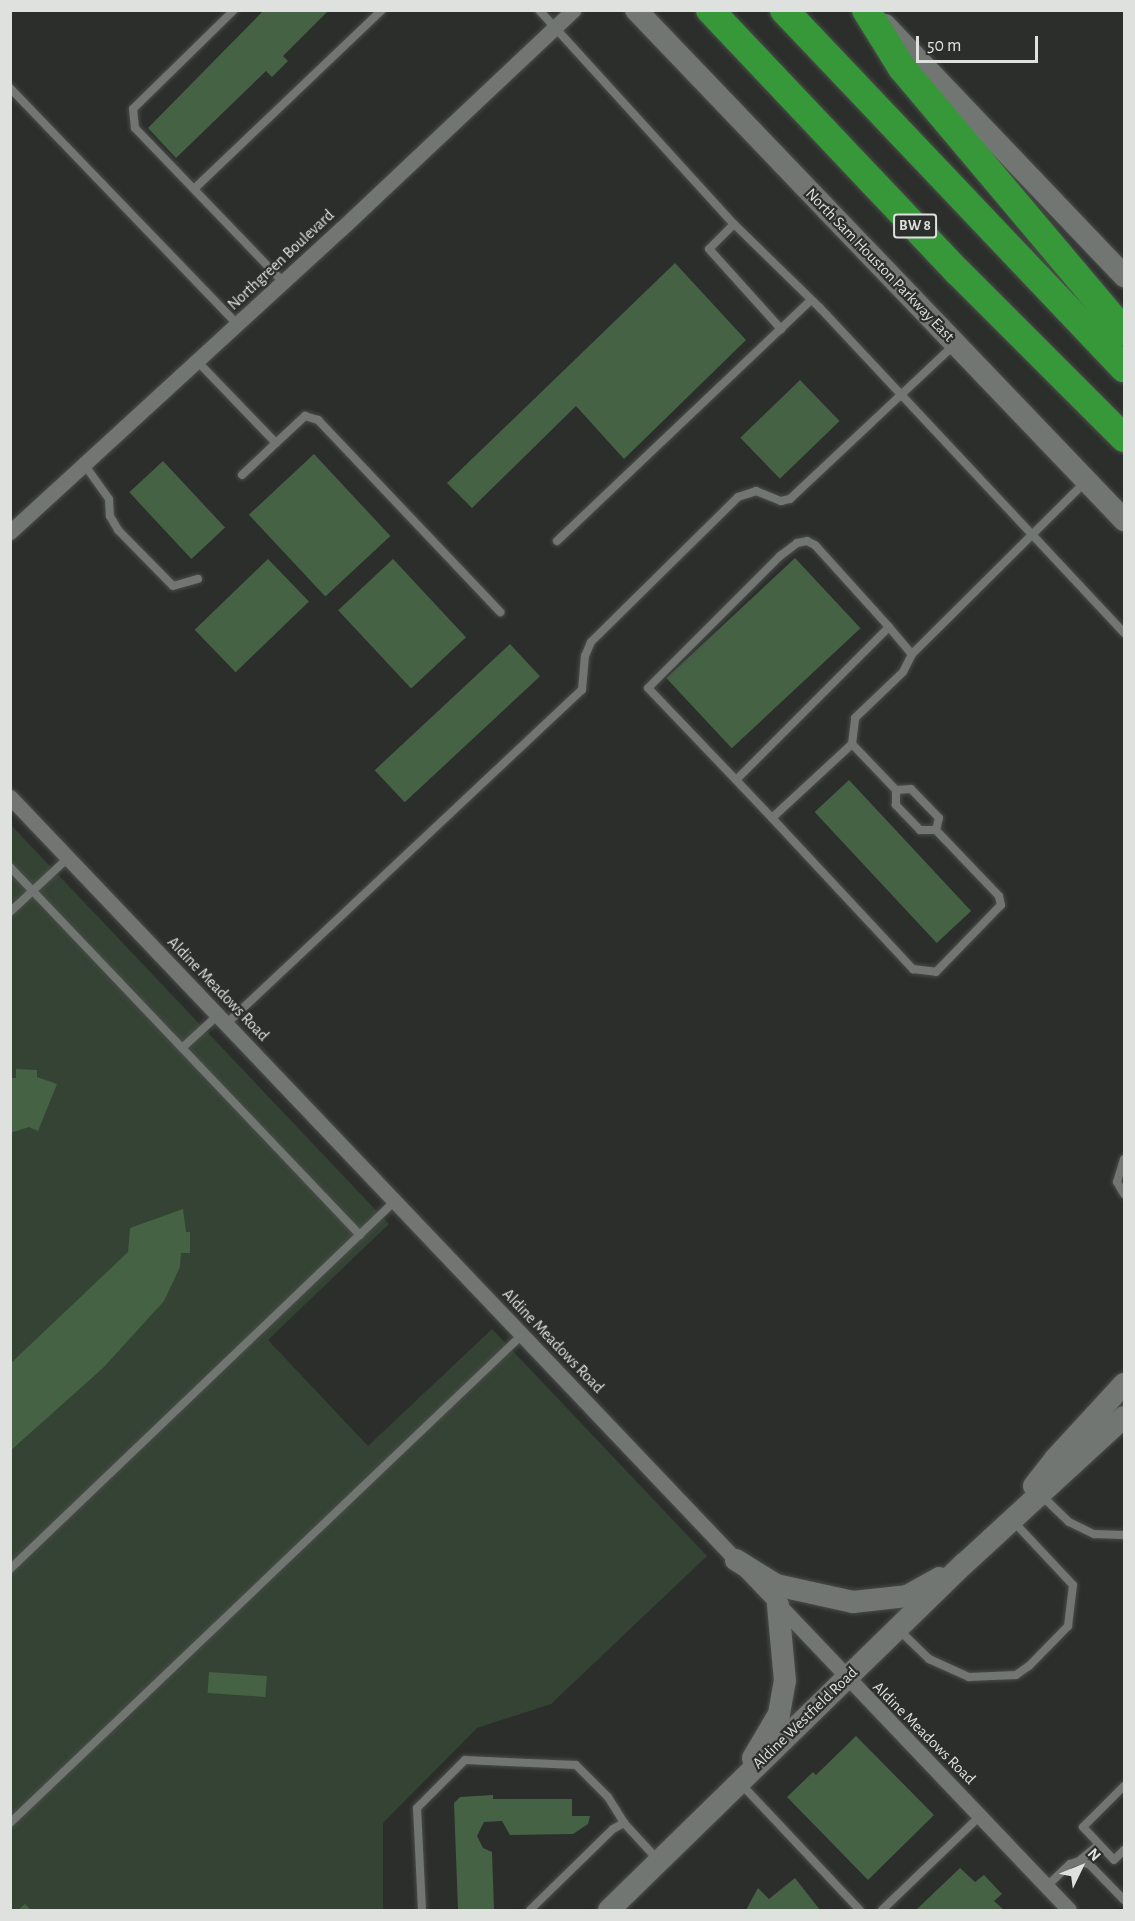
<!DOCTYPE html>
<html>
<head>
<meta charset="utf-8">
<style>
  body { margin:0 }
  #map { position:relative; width:1135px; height:1921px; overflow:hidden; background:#2b2e2b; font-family:"Alegreya Sans",sans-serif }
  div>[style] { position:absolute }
  .green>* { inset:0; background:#344333 }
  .building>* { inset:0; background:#466245; transform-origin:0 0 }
  .roads { filter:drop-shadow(0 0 2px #494c49) drop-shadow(0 0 2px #494c49) }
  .service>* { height:8px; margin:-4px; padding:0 4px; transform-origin:4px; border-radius:4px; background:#727672 }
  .minor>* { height:15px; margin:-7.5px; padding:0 7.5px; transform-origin:7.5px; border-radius:7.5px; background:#727672 }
  .secondary>* { height:22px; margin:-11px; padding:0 11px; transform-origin:11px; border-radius:11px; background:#727672 }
  .motorway>* { height:28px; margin:-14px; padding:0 14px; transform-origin:14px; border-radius:14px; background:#379839 }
  span { translate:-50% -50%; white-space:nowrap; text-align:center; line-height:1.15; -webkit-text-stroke:4.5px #2b2e2b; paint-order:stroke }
  .shield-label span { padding:2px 4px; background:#2b2e2b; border:2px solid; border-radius:4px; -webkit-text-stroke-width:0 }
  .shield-label { font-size:15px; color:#dfe1df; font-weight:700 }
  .street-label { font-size:16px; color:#dfe1df }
  .frame { position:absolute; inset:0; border:12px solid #dfe1df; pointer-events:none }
  .north { position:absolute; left:1051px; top:1837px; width:60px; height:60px; -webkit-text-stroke:4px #2b2e2b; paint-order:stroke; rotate:47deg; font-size:16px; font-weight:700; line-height:24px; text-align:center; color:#dfe1df }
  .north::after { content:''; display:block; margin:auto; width:21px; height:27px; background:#dfe1df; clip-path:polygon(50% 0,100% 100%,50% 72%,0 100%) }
  .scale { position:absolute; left:916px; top:36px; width:122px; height:27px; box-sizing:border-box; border:3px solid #dfe1df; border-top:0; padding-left:8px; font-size:18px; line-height:21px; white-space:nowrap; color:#dfe1df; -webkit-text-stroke:4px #2b2e2b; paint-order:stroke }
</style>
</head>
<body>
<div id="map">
  <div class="green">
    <div style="clip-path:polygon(11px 825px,389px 1224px,268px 1340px,368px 1446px,492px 1329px,707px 1556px,551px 1704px,477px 1728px,383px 1823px,383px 1910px,11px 1910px)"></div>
  </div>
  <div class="building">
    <div style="clip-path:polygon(264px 10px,329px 10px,283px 56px,288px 61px,272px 77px,266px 71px,176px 158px,148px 128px)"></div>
    <div style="clip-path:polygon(675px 263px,746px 340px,624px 459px,576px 406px,472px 508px,447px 483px)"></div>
    <div style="left:800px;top:380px;width:57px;height:83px;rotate:46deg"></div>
    <div style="left:314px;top:454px;width:112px;height:89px;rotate:47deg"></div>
    <div style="left:163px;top:461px;width:91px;height:46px;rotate:47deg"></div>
    <div style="left:795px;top:558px;width:96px;height:176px;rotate:47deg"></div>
    <div style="left:268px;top:559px;width:59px;height:102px;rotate:46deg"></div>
    <div style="left:393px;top:559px;width:107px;height:75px;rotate:47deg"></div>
    <div style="left:510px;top:644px;width:44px;height:185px;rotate:47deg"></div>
    <div style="left:849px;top:780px;width:179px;height:47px;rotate:47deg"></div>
    <div style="clip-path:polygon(16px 1069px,37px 1070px,37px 1077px,57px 1084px,38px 1131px,29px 1127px,10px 1133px,10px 1078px,16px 1078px)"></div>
    <div style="clip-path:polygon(183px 1209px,186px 1232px,190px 1232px,190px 1253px,181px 1253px,180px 1267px,164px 1301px,103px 1368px,10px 1451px,10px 1364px,128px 1252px,130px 1228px)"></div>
    <div style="left:209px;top:1672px;width:58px;height:21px;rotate:4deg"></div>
    <div style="clip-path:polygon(856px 1736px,934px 1815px,868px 1880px,787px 1797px,813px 1772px,816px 1775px)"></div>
    <div style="clip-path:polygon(493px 1795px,493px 1799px,572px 1799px,572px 1816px,590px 1816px,588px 1824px,573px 1834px,510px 1835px,502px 1821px,484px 1822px,477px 1836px,483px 1848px,492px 1852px,494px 1910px,458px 1910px,454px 1803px,460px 1797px)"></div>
    <div style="clip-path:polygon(960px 1868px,975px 1882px,984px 1875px,1002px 1894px,994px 1901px,1004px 1910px,916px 1910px)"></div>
    <div style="clip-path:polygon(795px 1878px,820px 1910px,746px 1910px,758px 1888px,769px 1899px)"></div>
    <div style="clip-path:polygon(25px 1904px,31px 1910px,18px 1910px)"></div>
  </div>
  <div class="roads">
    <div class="service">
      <div style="left:234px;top:10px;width:141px;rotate:135.6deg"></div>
      <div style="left:133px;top:109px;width:19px;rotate:84deg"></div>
      <div style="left:135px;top:128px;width:214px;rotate:46.1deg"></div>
      <div style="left:539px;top:10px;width:290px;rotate:47.7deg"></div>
      <div style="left:734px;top:224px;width:120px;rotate:44.3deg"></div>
      <div style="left:820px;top:308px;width:445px;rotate:46.9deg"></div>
      <div style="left:10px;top:88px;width:327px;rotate:46.1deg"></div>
      <div style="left:194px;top:189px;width:260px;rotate:-43.6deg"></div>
      <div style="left:734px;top:224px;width:35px;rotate:135deg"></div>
      <div style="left:709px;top:249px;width:108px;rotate:48deg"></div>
      <div style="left:197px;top:361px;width:114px;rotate:46.1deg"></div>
      <div style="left:276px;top:443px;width:40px;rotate:-43deg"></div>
      <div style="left:305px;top:416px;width:14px;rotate:17deg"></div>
      <div style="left:318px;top:420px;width:265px;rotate:46.5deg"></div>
      <div style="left:84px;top:464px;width:43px;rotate:54.5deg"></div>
      <div style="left:109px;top:499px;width:17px;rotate:87deg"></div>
      <div style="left:110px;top:516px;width:16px;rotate:60deg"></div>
      <div style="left:118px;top:530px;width:78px;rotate:45.5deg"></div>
      <div style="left:173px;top:586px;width:26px;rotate:-16deg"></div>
      <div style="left:242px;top:475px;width:47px;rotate:-43.3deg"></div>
      <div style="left:557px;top:541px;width:350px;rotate:-43.5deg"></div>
      <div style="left:889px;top:627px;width:216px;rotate:135deg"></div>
      <div style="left:736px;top:780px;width:127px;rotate:-133.7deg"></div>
      <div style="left:648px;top:688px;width:187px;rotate:-45deg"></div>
      <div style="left:780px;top:556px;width:21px;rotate:-37deg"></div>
      <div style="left:797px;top:543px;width:10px;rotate:-11deg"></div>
      <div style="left:807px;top:541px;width:9px;rotate:27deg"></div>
      <div style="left:815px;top:545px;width:110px;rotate:47.9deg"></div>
      <div style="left:889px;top:627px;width:35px;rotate:50deg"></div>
      <div style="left:912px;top:654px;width:243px;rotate:-44.8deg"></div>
      <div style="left:852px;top:744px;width:109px;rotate:137.2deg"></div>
      <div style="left:772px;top:818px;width:207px;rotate:47deg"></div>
      <div style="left:913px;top:969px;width:23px;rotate:7deg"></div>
      <div style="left:936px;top:972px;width:93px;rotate:-45.9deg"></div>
      <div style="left:1001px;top:905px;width:9px;rotate:-103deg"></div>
      <div style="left:999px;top:896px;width:91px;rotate:-133.7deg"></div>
      <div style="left:936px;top:830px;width:16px;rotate:180deg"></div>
      <div style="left:920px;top:830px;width:35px;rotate:-134deg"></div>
      <div style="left:896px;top:805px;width:15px;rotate:-90deg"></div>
      <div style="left:896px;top:790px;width:64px;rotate:-133.7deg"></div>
      <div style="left:852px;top:744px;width:26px;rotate:-83deg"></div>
      <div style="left:855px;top:718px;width:66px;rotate:-43.8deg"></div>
      <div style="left:903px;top:672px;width:20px;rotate:-63deg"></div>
      <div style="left:736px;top:780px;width:52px;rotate:46.5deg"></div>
      <div style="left:896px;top:790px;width:15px;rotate:-4deg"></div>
      <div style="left:911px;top:789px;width:40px;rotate:46deg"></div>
      <div style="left:939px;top:818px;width:12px;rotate:104deg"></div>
      <div style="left:10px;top:867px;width:508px;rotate:46.44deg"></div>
      <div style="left:10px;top:912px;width:79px;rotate:-43deg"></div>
      <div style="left:226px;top:1024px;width:488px;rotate:-43.2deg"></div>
      <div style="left:582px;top:690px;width:34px;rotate:-85deg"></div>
      <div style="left:585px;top:656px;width:15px;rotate:-67deg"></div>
      <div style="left:591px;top:642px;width:206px;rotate:-44.6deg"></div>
      <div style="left:738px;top:497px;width:19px;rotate:-18deg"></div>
      <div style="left:756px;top:491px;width:27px;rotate:22deg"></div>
      <div style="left:781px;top:501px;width:9px;rotate:-13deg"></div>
      <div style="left:790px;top:499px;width:225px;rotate:-43.2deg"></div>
      <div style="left:182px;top:1048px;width:49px;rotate:-42.5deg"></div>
      <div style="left:1124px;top:1159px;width:24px;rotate:107deg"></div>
      <div style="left:1117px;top:1182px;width:14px;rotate:60deg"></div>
      <div style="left:1041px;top:1495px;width:39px;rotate:44deg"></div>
      <div style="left:1069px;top:1522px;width:28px;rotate:26deg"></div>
      <div style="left:1094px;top:1534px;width:30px;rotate:2deg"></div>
      <div style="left:10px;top:1569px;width:533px;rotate:-43.71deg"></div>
      <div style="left:899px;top:1630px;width:42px;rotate:44deg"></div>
      <div style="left:929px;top:1659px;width:44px;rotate:24.2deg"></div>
      <div style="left:969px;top:1677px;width:47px;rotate:-2.4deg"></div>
      <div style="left:1016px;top:1675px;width:16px;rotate:-35deg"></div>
      <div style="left:1029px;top:1666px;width:56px;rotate:-45.7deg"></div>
      <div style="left:1068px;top:1626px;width:41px;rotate:-83deg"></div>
      <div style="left:1073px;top:1585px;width:88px;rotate:-133.2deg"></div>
      <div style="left:742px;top:1785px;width:172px;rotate:46.7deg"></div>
      <div style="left:1124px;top:1786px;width:58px;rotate:135deg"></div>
      <div style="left:1083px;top:1827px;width:45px;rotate:46.8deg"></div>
      <div style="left:1114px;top:1860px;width:14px;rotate:-45deg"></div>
      <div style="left:10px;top:1823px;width:709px;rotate:-43.63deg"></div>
      <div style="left:1079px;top:1861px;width:26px;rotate:-40deg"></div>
      <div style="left:1046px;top:1887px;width:33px;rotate:-44deg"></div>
      <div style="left:1070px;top:1864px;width:9px;rotate:-18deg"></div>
      <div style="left:1079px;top:1861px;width:12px;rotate:20deg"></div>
      <div style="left:1090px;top:1865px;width:49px;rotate:45.8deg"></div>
      <div style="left:422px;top:1910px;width:102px;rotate:-92.8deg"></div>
      <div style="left:417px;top:1808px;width:68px;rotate:-45deg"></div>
      <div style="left:465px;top:1760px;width:111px;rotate:2.6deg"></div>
      <div style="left:576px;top:1765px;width:45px;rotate:45deg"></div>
      <div style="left:608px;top:1797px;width:31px;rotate:58deg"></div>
      <div style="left:530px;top:1910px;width:116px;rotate:-44.3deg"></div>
      <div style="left:613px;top:1829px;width:13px;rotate:-29deg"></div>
      <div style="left:624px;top:1823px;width:50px;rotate:47.4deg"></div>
      <div style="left:882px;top:1910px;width:136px;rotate:-43.8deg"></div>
    </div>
    <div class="minor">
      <div style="left:10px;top:532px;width:450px;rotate:-42.5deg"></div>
      <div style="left:342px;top:228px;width:318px;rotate:-43.3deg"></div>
      <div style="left:10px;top:797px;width:1536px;rotate:46.42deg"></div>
    </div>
    <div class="secondary">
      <div style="left:636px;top:10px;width:706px;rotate:46.26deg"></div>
      <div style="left:885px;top:25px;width:347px;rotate:46.4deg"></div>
      <div style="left:1034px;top:1486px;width:34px;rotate:-52deg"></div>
      <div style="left:1055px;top:1459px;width:102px;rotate:-47.4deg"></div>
      <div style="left:736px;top:1560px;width:47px;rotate:32deg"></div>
      <div style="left:776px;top:1585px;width:79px;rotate:12.4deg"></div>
      <div style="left:853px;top:1602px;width:54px;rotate:-6.3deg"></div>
      <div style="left:907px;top:1596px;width:37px;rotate:-29deg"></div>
      <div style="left:753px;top:1758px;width:51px;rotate:-59.4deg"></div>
      <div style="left:779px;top:1714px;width:34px;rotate:-80deg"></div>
      <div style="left:785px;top:1681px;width:76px;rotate:-95.3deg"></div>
      <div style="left:609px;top:1910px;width:496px;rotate:-44.3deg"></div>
      <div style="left:964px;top:1564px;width:217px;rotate:-42.6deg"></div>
    </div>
    <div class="motorway">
      <div style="left:710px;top:10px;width:361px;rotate:46.6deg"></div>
      <div style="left:958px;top:272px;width:235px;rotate:45deg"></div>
      <div style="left:784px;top:10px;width:494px;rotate:46.5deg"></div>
      <div style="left:866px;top:10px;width:68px;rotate:58.2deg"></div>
      <div style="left:902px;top:68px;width:345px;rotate:49.9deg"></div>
    </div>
  </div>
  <div class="shield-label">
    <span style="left:915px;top:226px">BW 8</span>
  </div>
  <div class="street-label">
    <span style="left:281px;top:260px;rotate:-43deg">Northgreen Boulevard</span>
    <span style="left:880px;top:265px;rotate:46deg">North Sam Houston Parkway East</span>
    <span style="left:218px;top:989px;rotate:46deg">Aldine Meadows Road</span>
    <span style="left:553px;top:1341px;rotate:46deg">Aldine Meadows Road</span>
    <span style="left:805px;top:1718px;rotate:-44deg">Aldine Westfield Road</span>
    <span style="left:924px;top:1733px;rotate:45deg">Aldine Meadows Road</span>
  </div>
  <div class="frame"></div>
  <div class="north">N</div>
  <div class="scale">50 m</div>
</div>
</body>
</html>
